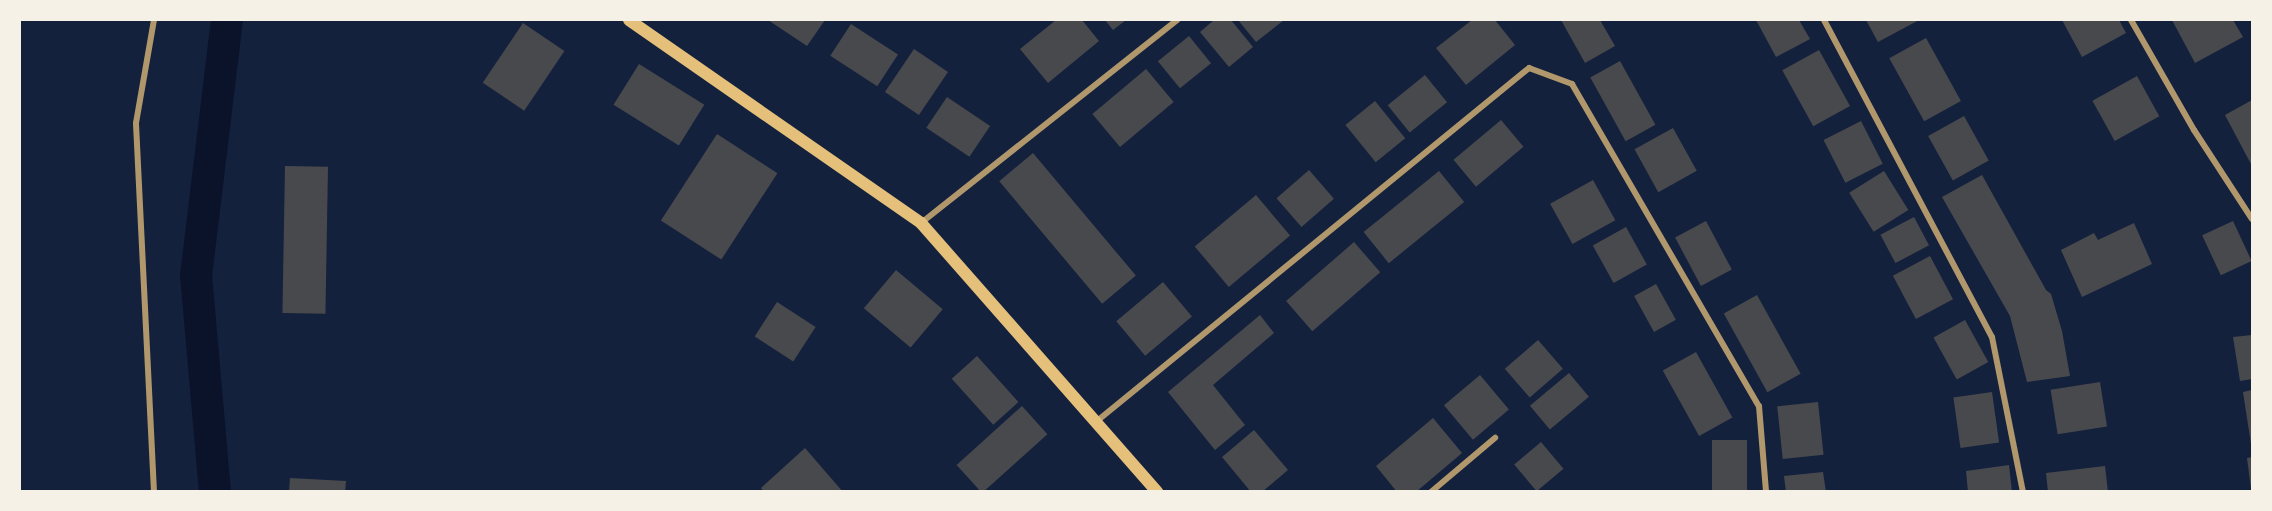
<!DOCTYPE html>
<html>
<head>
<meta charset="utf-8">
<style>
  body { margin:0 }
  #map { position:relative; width:2272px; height:511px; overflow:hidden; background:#14213d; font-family:"Libre Baskerville",serif }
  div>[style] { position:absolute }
  .canal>* { height:32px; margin:-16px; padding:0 16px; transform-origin:16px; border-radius:16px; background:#0b132b }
  .building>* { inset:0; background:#48494c; transform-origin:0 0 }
  .minor>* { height:6px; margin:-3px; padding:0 3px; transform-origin:3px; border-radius:3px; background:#b1986c }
  .secondary>* { height:12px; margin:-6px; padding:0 6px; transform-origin:6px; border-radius:6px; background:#e5c07b }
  span { translate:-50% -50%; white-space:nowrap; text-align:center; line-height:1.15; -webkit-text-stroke:4.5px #f6f1e7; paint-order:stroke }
  .frame { position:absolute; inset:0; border:21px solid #f6f1e7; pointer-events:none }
</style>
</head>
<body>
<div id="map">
  <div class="canal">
    <div style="left:215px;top:492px;width:217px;rotate:-95deg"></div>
    <div style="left:196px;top:276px;width:258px;rotate:-83.1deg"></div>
  </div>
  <div class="building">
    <div style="clip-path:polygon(768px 20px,825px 20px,807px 46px)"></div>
    <div style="clip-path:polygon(1056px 20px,1082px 20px,1099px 41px,1048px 83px,1020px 49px)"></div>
    <div style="clip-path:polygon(1105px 20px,1126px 20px,1113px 30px)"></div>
    <div style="clip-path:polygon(1214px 20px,1231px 20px,1253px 47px,1229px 67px,1200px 32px)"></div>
    <div style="clip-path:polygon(1238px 20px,1284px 20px,1256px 42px)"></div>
    <div style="clip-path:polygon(1472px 20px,1495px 20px,1515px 45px,1466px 85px,1436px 48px)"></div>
    <div style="clip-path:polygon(1561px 20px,1600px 20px,1615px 46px,1585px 63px)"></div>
    <div style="clip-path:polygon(1756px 20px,1799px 20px,1810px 39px,1776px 57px)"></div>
    <div style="clip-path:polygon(1866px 20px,1919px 20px,1878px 42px)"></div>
    <div style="clip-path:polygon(2062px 20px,2119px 20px,2126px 33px,2082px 57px)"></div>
    <div style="clip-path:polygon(2172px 20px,2233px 20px,2243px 37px,2195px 63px)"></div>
    <div style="left:523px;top:23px;width:50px;height:72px;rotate:34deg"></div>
    <div style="left:851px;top:24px;width:56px;height:38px;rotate:33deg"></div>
    <div style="left:1189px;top:36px;width:35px;height:40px;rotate:51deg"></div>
    <div style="left:1926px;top:38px;width:72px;height:42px;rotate:61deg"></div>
    <div style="left:914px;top:49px;width:41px;height:52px;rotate:34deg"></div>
    <div style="left:1819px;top:50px;width:64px;height:42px;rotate:61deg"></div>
    <div style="left:1620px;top:61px;width:73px;height:34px;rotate:61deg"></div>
    <div style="left:639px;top:64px;width:77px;height:48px;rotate:32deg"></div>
    <div style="left:1146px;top:69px;width:43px;height:70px;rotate:50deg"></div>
    <div style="left:1425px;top:75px;width:35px;height:48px;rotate:51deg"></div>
    <div style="left:2137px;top:76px;width:46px;height:51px;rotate:61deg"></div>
    <div style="left:947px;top:97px;width:52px;height:37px;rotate:34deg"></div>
    <div style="clip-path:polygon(2252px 100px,2252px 166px,2225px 115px)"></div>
    <div style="left:1375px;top:101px;width:48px;height:38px;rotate:51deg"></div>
    <div style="left:1964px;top:116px;width:51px;height:41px;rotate:61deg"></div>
    <div style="left:1501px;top:120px;width:35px;height:62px;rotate:50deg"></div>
    <div style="left:1861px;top:121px;width:48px;height:42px;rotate:63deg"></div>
    <div style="left:1673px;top:128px;width:49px;height:44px;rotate:61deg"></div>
    <div style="left:717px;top:134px;width:72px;height:103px;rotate:33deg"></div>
    <div style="left:1033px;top:153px;width:160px;height:44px;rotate:50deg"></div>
    <div style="left:285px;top:166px;width:43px;height:147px;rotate:1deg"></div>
    <div style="left:1309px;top:170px;width:38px;height:43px;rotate:49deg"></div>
    <div style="left:1439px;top:171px;width:40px;height:97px;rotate:51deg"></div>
    <div style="left:1884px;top:171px;width:46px;height:41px;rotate:58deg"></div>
    <div style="clip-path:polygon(1982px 175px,2046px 290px,2051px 294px,2062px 331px,2070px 376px,2027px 382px,2010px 316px,1942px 197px)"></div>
    <div style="left:1593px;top:180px;width:46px;height:49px;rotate:61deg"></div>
    <div style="left:1256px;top:195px;width:53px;height:80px;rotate:50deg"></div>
    <div style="left:1914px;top:217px;width:32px;height:38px;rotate:62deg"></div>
    <div style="left:1706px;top:221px;width:55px;height:35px;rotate:62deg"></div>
    <div style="left:2233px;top:221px;width:44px;height:34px;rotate:65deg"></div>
    <div style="clip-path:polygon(2134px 223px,2152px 264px,2082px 297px,2061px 250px,2094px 233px,2098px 240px)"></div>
    <div style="left:1626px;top:227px;width:43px;height:38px;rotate:61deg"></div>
    <div style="left:1354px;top:242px;width:40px;height:90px;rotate:49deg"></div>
    <div style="left:1930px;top:256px;width:49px;height:42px;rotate:62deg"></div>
    <div style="left:896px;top:270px;width:61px;height:50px;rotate:40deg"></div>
    <div style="left:1163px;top:282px;width:45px;height:61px;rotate:50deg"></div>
    <div style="left:1656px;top:284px;width:41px;height:25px;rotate:61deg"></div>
    <div style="left:1757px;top:295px;width:90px;height:38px;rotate:61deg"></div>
    <div style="left:777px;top:302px;width:46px;height:41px;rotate:33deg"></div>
    <div style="clip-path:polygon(1260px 315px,1274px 333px,1213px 385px,1245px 425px,1215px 450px,1168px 392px)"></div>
    <div style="left:1965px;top:320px;width:48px;height:36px;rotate:61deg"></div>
    <div style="clip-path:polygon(2252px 335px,2252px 379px,2240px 381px,2233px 337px)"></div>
    <div style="left:1538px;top:340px;width:38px;height:44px;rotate:49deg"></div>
    <div style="left:1696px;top:352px;width:75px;height:38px;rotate:61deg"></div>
    <div style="left:977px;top:356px;width:62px;height:34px;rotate:48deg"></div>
    <div style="left:1569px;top:373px;width:31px;height:51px;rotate:50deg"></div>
    <div style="left:1480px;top:375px;width:45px;height:47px;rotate:50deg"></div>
    <div style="left:2100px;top:382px;width:45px;height:50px;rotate:81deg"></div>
    <div style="clip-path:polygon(2252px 390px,2252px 444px,2251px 444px,2243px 392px)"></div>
    <div style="left:1992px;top:392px;width:51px;height:39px;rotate:82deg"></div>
    <div style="left:1818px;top:402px;width:53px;height:41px;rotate:84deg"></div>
    <div style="left:1022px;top:406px;width:38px;height:88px;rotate:48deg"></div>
    <div style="clip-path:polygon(1433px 418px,1462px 453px,1416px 492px,1397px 492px,1376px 466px)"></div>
    <div style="clip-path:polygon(1254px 430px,1288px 470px,1262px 492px,1251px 492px,1222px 457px)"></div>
    <div style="left:1712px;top:440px;width:35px;height:52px"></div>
    <div style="left:1541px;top:442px;width:35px;height:35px;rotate:50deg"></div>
    <div style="clip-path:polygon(805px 448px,843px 492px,764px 492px,761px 488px)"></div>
    <div style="clip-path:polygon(2252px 457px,2252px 489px,2251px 489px,2247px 458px)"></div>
    <div style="clip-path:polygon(2009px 465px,2012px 492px,1968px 492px,1966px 471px)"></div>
    <div style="clip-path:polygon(2105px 466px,2108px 492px,2048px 492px,2046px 473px)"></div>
    <div style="clip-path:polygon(1823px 472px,1826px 492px,1786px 492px,1784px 476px)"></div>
    <div style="clip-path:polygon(290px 478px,346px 481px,345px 492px,289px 492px)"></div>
  </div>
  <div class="minor">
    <div style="left:1824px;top:20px;width:359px;rotate:62.1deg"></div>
    <div style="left:1992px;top:337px;width:158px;rotate:78.7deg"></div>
    <div style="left:2131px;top:20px;width:127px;rotate:60.2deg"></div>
    <div style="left:2194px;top:130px;width:106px;rotate:56.9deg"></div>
    <div style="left:921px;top:223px;width:327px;rotate:-38.4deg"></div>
    <div style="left:1097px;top:421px;width:558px;rotate:-39.25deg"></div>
    <div style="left:1529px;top:68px;width:46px;rotate:20.4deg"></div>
    <div style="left:1572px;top:84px;width:372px;rotate:59.9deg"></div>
    <div style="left:1759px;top:406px;width:86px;rotate:85.3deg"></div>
    <div style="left:154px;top:492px;width:369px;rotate:-92.8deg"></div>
    <div style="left:136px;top:123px;width:105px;rotate:-80.1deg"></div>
    <div style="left:1431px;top:492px;width:84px;rotate:-40.2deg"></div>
  </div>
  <div class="secondary">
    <div style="left:629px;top:20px;width:356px;rotate:34.8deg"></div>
    <div style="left:921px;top:223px;width:358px;rotate:48.7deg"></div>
  </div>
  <div class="frame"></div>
</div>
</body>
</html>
